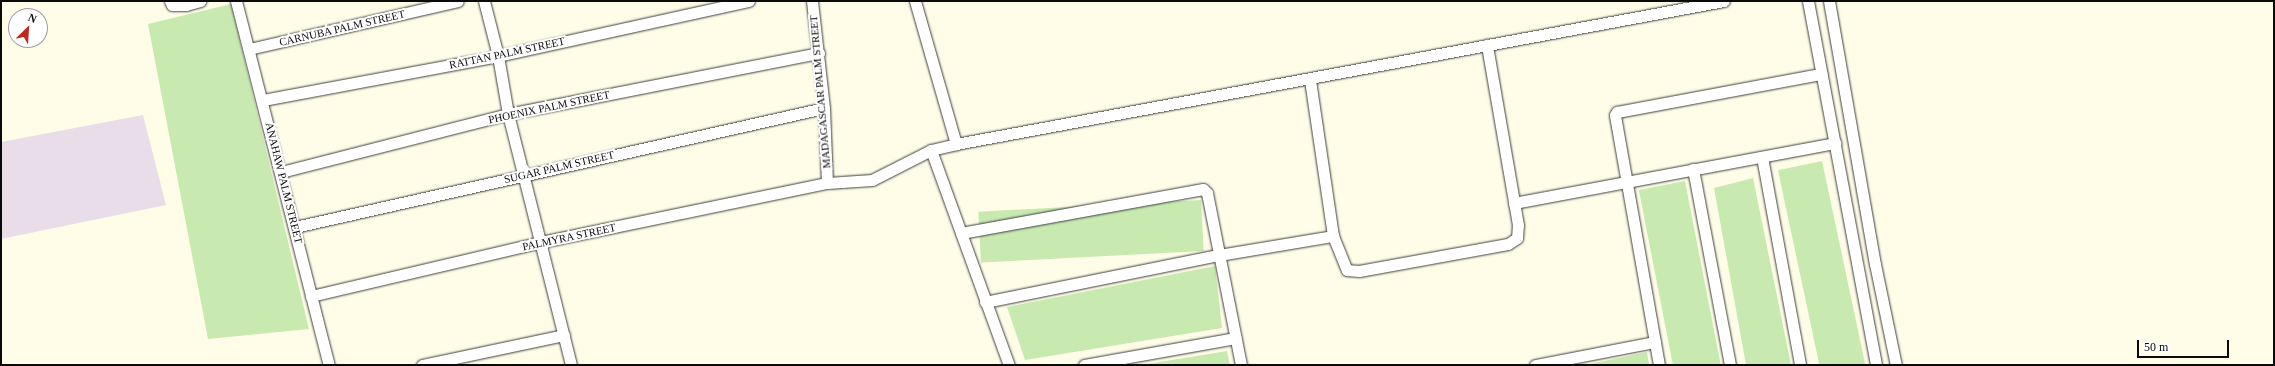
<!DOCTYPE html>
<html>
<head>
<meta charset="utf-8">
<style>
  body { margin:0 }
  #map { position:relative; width:2275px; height:366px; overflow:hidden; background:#fffde8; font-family:Georgia,serif }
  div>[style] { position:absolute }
  .industrial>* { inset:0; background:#eaddea }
  .green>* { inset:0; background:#c8eab1; transform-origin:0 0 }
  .roads { filter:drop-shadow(0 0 1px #3d3d3d) drop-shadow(0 0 1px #3d3d3d) }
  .minor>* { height:11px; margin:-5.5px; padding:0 5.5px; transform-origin:5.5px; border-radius:5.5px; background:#fff }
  span { translate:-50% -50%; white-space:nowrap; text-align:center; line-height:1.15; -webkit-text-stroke:4px #fff; paint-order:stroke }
  .street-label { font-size:11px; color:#0a0a0a }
  .frame { position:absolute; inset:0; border:2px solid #0a0a0a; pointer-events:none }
  .north { position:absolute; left:8px; top:8px; width:40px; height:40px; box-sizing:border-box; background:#fff; border:1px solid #9d9d9d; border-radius:50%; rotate:25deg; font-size:11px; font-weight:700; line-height:16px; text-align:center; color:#0a0a0a }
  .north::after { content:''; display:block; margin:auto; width:14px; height:18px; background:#be281e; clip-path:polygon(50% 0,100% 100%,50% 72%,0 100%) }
  .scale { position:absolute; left:2137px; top:340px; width:92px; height:18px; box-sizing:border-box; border:2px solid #0a0a0a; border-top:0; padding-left:5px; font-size:12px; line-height:14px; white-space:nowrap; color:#0a0a0a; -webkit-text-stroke:3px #fff; paint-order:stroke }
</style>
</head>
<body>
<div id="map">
  <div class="industrial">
    <div style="clip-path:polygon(143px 115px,166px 205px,1px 239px,1px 142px)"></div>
  </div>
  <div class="green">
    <div style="clip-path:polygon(231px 4px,309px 329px,208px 339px,148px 24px)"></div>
    <div style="left:1822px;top:161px;width:208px;height:45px;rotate:78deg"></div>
    <div style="clip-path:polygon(1753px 178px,1791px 365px,1746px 365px,1714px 188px)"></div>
    <div style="left:1685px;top:181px;width:188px;height:47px;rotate:79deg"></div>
    <div style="left:1201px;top:200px;width:51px;height:223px;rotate:87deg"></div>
    <div style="clip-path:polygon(1215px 266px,1222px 328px,1025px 360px,1007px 307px)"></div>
    <div style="clip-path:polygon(1227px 351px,1230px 365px,1141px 365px)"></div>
    <div style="clip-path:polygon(1647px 352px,1649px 365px,1590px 365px,1590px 364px)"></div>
  </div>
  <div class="roads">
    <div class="minor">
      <div style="left:170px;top:1px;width:4px;rotate:63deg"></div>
      <div style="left:172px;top:5px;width:14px"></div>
      <div style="left:186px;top:5px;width:15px;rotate:-16deg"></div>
      <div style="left:236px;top:1px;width:376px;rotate:75.7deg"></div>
      <div style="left:484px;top:1px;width:57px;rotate:75.7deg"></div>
      <div style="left:498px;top:56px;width:59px;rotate:80.2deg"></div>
      <div style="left:508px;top:114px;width:259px;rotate:75.9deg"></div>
      <div style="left:812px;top:1px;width:108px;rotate:83.6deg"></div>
      <div style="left:824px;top:108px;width:75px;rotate:87.7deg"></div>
      <div style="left:915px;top:1px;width:149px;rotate:74deg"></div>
      <div style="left:1808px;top:1px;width:370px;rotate:79.4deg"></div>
      <div style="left:1829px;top:1px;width:267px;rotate:80.1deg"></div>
      <div style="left:1875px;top:264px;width:103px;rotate:78.3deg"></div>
      <div style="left:249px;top:49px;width:214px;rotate:-12.9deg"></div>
      <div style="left:1310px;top:80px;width:158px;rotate:81.6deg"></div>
      <div style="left:1333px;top:236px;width:37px;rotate:68deg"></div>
      <div style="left:1347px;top:270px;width:12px;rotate:5deg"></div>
      <div style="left:1359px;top:271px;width:151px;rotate:-10.3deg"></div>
      <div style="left:1508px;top:244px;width:11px;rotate:-34deg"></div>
      <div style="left:1517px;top:238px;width:13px;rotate:-86deg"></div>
      <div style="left:1518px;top:225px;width:183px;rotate:-99.8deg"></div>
      <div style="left:263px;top:100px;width:239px;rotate:-10.6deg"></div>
      <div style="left:498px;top:56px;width:257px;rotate:-12.4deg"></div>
      <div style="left:931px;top:150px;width:229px;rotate:70.1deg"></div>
      <div style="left:1762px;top:157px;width:211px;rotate:79.6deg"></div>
      <div style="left:1693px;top:169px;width:199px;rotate:79.3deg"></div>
      <div style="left:281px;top:172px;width:234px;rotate:-14.3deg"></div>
      <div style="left:508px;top:114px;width:317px;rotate:-11.1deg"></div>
      <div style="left:1514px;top:203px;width:327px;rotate:-10.6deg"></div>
      <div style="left:295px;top:227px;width:542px;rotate:-12.68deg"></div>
      <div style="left:961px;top:233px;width:246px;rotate:-10.3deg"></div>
      <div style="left:1203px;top:189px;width:6px;rotate:45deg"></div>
      <div style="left:1207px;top:193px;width:175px;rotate:78.8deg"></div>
      <div style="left:311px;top:296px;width:236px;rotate:-13.2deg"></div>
      <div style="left:541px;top:242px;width:292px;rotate:-11.7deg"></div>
      <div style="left:827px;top:183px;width:45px;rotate:-3.8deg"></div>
      <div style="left:872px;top:180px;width:66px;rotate:-27deg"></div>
      <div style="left:931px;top:150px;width:26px;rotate:-13deg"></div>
      <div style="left:956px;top:144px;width:781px;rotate:-10.55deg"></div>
      <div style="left:985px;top:302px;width:239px;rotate:-11.4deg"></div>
      <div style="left:1219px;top:255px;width:116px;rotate:-9.5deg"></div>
      <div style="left:422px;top:365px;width:145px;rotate:-11.9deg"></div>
      <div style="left:1084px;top:365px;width:154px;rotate:-10.1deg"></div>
      <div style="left:1535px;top:365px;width:122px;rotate:-10.9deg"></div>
      <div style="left:1659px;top:365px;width:254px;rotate:-100deg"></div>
      <div style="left:1615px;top:115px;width:4px;rotate:-56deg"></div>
      <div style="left:1617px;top:112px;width:208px;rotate:-10.6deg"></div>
    </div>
  </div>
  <div class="street-label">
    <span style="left:342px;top:28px;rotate:-13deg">CARNUBA PALM STREET</span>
    <span style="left:507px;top:53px;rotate:-12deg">RATTAN PALM STREET</span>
    <span style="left:820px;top:92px;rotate:-95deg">MADAGASCAR PALM STREET</span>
    <span style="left:549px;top:107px;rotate:-12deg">PHOENIX PALM STREET</span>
    <span style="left:559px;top:167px;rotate:-13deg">SUGAR PALM STREET</span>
    <span style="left:284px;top:183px;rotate:76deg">ANAHAW PALM STREET</span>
    <span style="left:569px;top:237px;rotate:-12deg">PALMYRA STREET</span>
  </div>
  <div class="frame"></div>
  <div class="north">N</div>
  <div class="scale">50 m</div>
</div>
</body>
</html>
